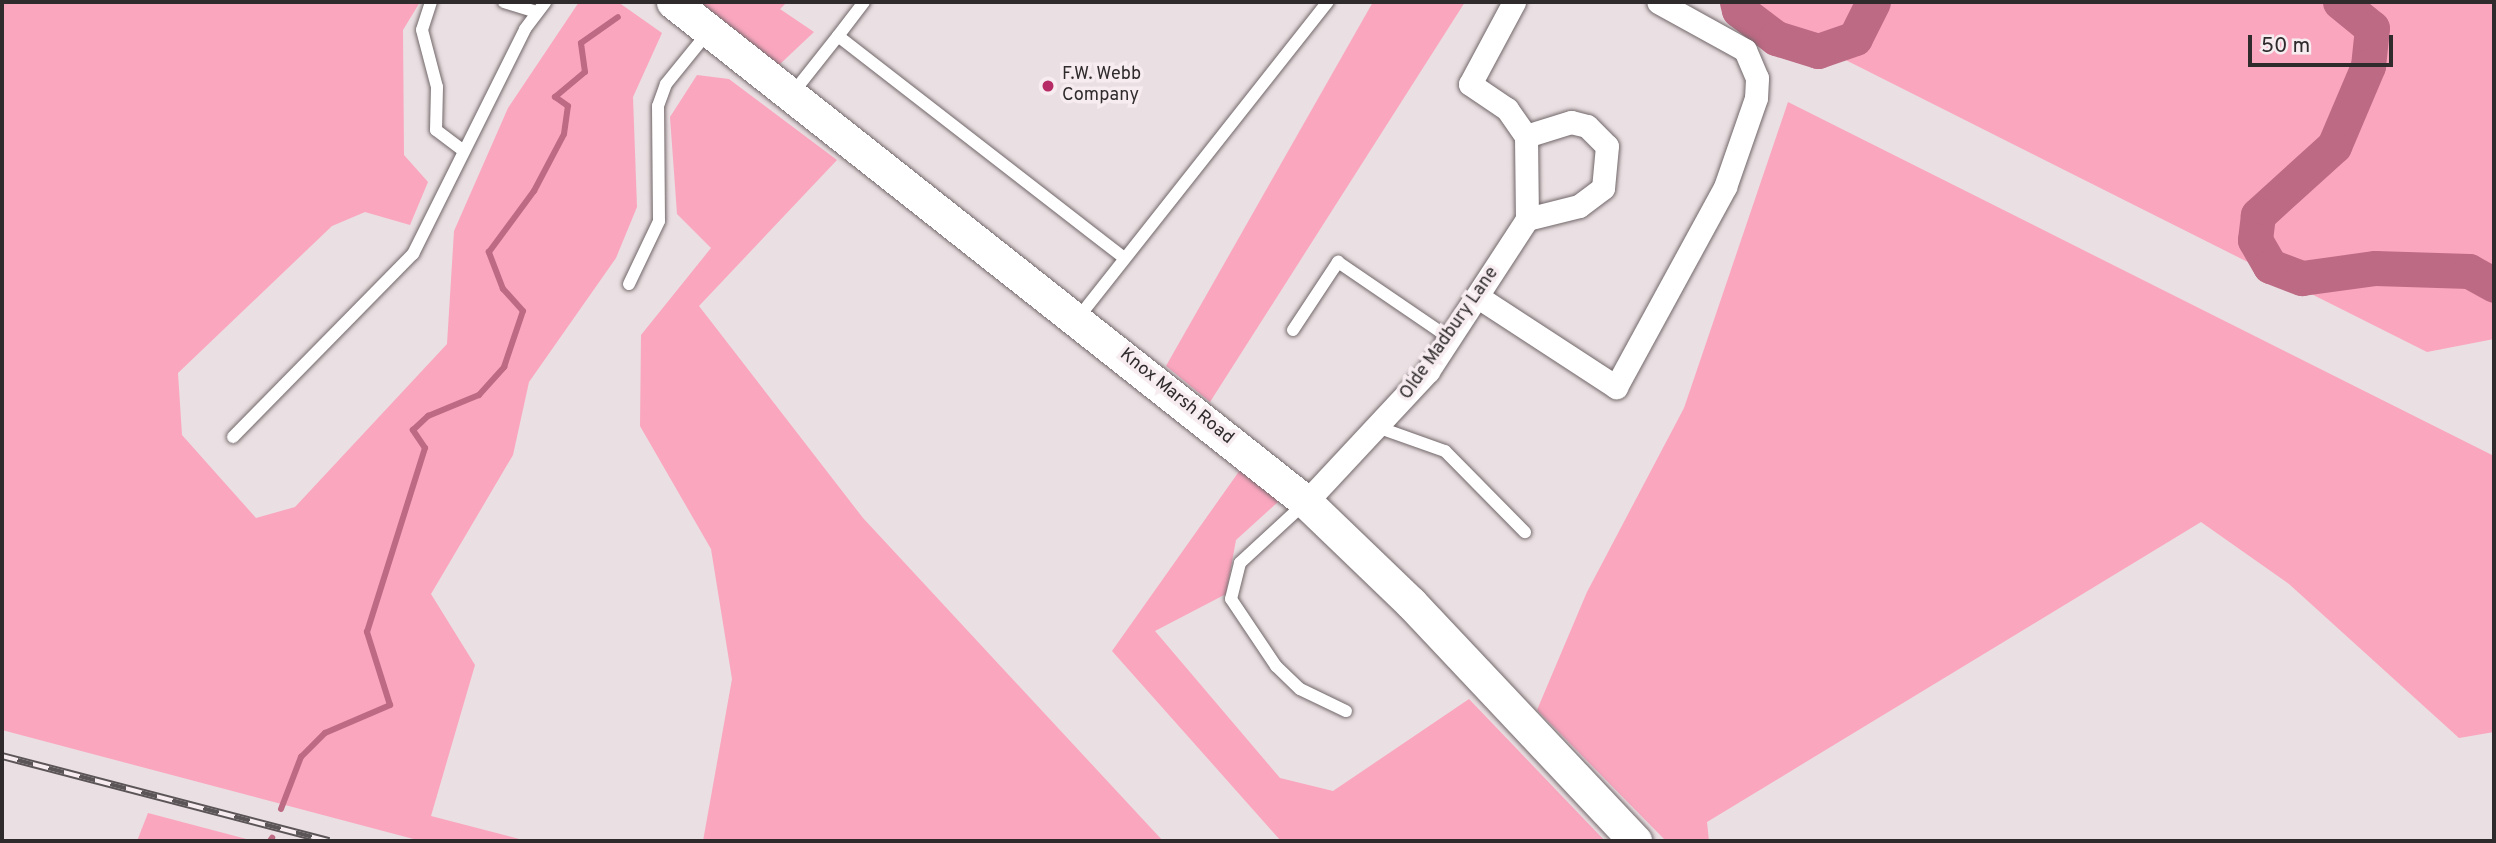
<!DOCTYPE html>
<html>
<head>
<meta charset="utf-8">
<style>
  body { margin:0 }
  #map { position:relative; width:2496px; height:843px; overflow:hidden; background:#eadfe2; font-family:Overpass,sans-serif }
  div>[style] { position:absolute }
  .green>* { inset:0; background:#faa6bf }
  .stream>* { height:6px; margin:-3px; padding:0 3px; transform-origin:3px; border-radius:3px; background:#bd6a84 }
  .river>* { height:35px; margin:-17.5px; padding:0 17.5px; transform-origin:17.5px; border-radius:17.5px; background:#bd6a84 }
  .roads { filter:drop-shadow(0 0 2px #716769) drop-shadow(0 0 2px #716769) }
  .service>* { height:12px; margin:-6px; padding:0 6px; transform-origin:6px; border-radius:6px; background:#fff }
  .minor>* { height:23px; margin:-11.5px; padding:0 11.5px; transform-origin:11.5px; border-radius:11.5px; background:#fff }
  .secondary>* { height:33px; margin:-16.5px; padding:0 16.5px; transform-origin:16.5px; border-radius:16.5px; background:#fff }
  .rail>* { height:8px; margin-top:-4px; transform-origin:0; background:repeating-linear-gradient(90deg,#f7ecef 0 16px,#5b5557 0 32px); box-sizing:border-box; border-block:2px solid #5b5557 }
  .dots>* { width:19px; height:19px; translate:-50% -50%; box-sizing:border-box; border:4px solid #f7ecef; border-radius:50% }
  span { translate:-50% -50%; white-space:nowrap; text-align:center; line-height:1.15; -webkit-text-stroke:7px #f7ecef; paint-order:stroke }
  .poi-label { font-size:18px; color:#2f2b2c }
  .left { translate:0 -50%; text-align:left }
  .street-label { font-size:18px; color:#2f2b2c }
  .frame { position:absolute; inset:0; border:4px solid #2f2b2c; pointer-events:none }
  .scale { position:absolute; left:2248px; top:35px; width:145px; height:32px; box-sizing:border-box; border:4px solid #2f2b2c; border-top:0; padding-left:9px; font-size:21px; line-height:24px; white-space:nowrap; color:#2f2b2c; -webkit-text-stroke:5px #f7ecef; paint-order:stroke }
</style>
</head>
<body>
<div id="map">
  <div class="green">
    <div style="clip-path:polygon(2px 2px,420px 2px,403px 30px,404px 155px,428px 182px,410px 225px,365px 212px,332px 226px,178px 373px,182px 435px,256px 518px,295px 507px,447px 344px,454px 231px,508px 108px,579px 2px,618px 2px,662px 33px,633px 97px,637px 207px,616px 258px,529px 382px,513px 455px,431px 594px,475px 665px,431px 816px,527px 841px,421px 841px,2px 730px)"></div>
    <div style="clip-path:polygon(700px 2px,787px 2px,780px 9px,814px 32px,779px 65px)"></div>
    <div style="clip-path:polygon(1373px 2px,1465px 2px,1210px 402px,1166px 366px)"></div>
    <div style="clip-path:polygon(1730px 2px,2494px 2px,2494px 339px,2427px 352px)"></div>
    <div style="clip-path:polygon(697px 75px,729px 79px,837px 160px,699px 306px,863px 518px,1163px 841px,703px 841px,732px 679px,711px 549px,640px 426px,641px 335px,711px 248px,677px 214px,670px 117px)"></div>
    <div style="clip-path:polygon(1788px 102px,2494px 456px,2494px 732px,2459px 738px,2289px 584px,2201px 522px,1707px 822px,1709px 841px,1666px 841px,1537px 710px,1587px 592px,1684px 408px)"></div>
    <div style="clip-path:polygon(1240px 470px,1279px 501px,1236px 540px,1226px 594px,1155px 631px,1280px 778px,1333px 791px,1469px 699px,1605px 841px,1281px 841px,1112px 651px)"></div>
    <div style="clip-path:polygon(148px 813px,254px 841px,137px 841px)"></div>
  </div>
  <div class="stream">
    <div style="left:281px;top:809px;width:56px;rotate:-69deg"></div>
    <div style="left:301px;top:757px;width:34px;rotate:-45deg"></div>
    <div style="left:325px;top:733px;width:71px;rotate:-23.3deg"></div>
    <div style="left:390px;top:705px;width:77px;rotate:-107.5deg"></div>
    <div style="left:367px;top:632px;width:193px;rotate:-72.5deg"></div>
    <div style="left:425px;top:448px;width:22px;rotate:-124deg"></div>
    <div style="left:413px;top:430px;width:21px;rotate:-43deg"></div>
    <div style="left:428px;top:416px;width:55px;rotate:-22.4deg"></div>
    <div style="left:479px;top:395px;width:38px;rotate:-48deg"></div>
    <div style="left:504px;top:367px;width:59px;rotate:-71.3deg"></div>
    <div style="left:523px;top:311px;width:30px;rotate:-132deg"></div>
    <div style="left:503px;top:289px;width:40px;rotate:-111deg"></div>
    <div style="left:489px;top:252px;width:76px;rotate:-53.6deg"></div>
    <div style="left:534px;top:191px;width:64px;rotate:-62.2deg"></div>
    <div style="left:564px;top:134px;width:28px;rotate:-82deg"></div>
    <div style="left:568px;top:106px;width:16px;rotate:-145deg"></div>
    <div style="left:555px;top:97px;width:39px;rotate:-40deg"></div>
    <div style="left:585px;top:72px;width:29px;rotate:-98deg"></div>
    <div style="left:581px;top:43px;width:45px;rotate:-35.1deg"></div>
    <div style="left:270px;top:841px;width:4px;rotate:-56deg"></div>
  </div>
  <div class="river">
    <div style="left:1737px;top:2px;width:8px;rotate:76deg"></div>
    <div style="left:1739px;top:10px;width:46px;rotate:37.1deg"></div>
    <div style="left:1776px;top:38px;width:44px;rotate:17.2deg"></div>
    <div style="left:1818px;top:51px;width:39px;rotate:-19deg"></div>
    <div style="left:1855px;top:38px;width:40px;rotate:-63.4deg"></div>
    <div style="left:2340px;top:2px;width:41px;rotate:39.1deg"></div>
    <div style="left:2372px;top:28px;width:38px;rotate:96deg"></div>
    <div style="left:2368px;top:66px;width:87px;rotate:113deg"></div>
    <div style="left:2334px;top:146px;width:103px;rotate:137.8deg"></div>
    <div style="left:2258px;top:215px;width:25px;rotate:97deg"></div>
    <div style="left:2255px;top:240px;width:30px;rotate:60deg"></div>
    <div style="left:2270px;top:266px;width:34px;rotate:21deg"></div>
    <div style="left:2302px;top:278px;width:74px;rotate:-7.8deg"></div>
    <div style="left:2375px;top:268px;width:94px;rotate:1.8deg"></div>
    <div style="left:2469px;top:271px;width:29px;rotate:29deg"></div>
  </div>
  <div class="roads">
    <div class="service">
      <div style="left:431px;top:2px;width:29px;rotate:108deg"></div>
      <div style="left:422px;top:30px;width:59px;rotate:75.3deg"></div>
      <div style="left:437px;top:87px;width:43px;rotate:91.3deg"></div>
      <div style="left:436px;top:130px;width:34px;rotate:37deg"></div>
      <div style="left:504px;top:2px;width:34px;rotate:17deg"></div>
      <div style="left:838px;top:36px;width:43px;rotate:-52.6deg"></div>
      <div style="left:792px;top:94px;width:74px;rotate:-51.6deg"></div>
      <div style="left:838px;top:36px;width:362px;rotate:37.8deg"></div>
      <div style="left:629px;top:284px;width:70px;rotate:-64.5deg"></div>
      <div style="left:659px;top:221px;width:115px;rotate:-90.5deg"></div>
      <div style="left:658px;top:106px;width:23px;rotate:-70deg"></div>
      <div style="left:666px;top:84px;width:68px;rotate:-50.9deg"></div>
      <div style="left:1078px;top:318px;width:403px;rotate:-51.7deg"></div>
      <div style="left:1293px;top:330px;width:82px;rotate:-56.5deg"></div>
      <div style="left:1338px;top:262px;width:137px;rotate:34.3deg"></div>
      <div style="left:1380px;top:428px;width:69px;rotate:19.5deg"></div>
      <div style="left:1445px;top:451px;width:114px;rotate:45.4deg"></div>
      <div style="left:233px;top:437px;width:257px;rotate:-45.5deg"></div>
      <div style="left:413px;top:254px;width:251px;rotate:-63.5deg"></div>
      <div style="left:525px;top:29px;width:34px;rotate:-53deg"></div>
      <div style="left:1306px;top:502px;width:90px;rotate:137.3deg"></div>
      <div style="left:1240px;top:563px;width:37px;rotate:104deg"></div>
      <div style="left:1231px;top:599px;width:81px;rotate:56.1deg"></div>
      <div style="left:1276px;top:666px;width:33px;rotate:44deg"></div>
      <div style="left:1300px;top:689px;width:51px;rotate:25.6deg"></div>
    </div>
    <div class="minor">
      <div style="left:1514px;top:2px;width:93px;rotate:118.2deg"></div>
      <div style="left:1470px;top:84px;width:45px;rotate:34deg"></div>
      <div style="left:1507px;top:109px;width:33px;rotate:55deg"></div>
      <div style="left:1571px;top:122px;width:16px;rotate:14deg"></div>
      <div style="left:1587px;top:126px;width:28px;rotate:45deg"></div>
      <div style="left:1607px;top:146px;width:42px;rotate:95.4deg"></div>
      <div style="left:1603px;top:188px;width:30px;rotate:143deg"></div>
      <div style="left:1579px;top:206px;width:54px;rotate:166deg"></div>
      <div style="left:1527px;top:219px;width:83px;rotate:-90.7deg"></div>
      <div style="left:1526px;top:136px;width:47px;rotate:-17.3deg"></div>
      <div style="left:1478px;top:297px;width:165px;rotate:33.1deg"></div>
      <div style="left:1616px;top:387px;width:228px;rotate:-61.4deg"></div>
      <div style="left:1725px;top:187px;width:94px;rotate:-70.8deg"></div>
      <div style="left:1756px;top:98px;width:20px;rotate:-87deg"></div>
      <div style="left:1757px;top:78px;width:30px;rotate:-113deg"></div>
      <div style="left:1745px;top:50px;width:99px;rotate:-151.1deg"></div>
      <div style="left:1306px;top:502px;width:179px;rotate:-47deg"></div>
      <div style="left:1428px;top:371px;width:181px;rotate:-56.9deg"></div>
    </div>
    <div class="secondary">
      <div style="left:673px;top:2px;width:807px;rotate:38.3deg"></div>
      <div style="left:1306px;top:502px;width:146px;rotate:43.9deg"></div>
      <div style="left:1411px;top:603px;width:327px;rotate:46.7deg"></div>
    </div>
  </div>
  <div class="rail">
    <div style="left:2px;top:756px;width:338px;rotate:14.6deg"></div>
  </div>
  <div class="dots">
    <div style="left:1048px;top:86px;background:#b62b65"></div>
  </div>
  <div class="poi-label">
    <span class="left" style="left:1062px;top:86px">F.W. Webb<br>Company</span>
  </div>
  <div class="street-label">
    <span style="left:1450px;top:334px;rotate:-55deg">Olde Madbury Lane</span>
    <span style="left:1176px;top:397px;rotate:39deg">Knox Marsh Road</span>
  </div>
  <div class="frame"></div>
  <div class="scale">50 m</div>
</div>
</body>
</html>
